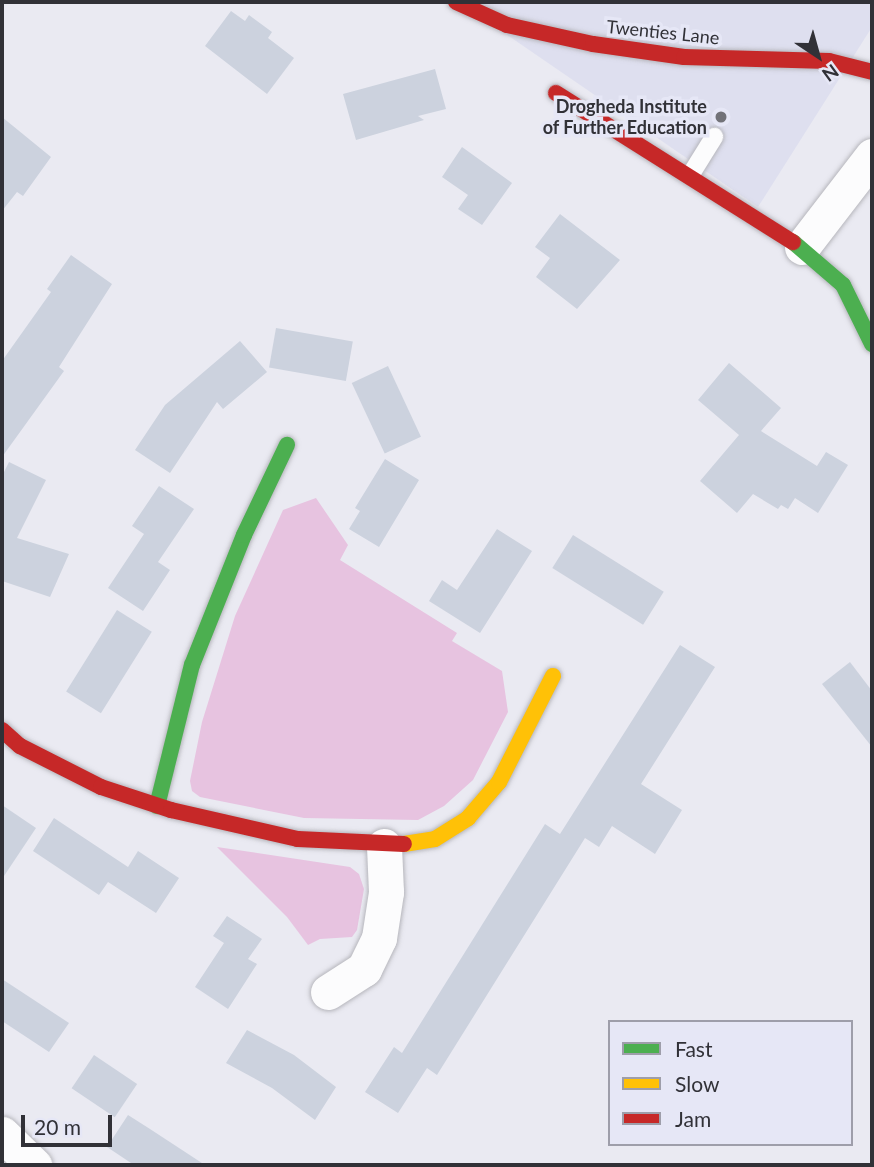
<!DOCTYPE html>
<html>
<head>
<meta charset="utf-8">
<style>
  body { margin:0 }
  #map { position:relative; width:874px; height:1167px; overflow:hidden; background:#eaeaf2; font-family:Lato,sans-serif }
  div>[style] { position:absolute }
  .built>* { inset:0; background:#dedfef }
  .green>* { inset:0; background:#e7c3e0 }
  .building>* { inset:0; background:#ccd2de; transform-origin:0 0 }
  .roads { filter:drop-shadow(0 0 2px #b6b6bc) drop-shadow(0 0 2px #b6b6bc) }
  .lane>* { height:18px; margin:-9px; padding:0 9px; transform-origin:9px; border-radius:9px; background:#fcfcfd }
  .street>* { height:35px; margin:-17.5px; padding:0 17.5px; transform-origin:17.5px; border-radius:17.5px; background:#fcfcfd }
  .fast>* { height:16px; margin:-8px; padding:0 8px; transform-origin:8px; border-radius:8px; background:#4caf50 }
  .slow>* { height:16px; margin:-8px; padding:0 8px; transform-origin:8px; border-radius:8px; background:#ffc107 }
  .jam>* { height:16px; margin:-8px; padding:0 8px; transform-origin:8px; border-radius:8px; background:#c62828 }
  .dots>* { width:19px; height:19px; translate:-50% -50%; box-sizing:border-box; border:4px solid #e6e7f6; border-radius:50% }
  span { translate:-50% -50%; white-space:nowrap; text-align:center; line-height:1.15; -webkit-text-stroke:7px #e6e7f6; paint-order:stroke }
  .street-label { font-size:18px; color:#313137 }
  .poi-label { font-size:18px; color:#313137; font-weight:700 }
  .right { translate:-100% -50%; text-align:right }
  .frame { position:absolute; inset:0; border:4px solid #313137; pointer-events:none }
  .legend { position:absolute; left:608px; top:1020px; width:245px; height:126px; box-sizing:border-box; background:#e6e7f6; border:2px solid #9e9eaa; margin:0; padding:9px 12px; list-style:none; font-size:21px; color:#313137 }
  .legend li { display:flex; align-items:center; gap:14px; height:35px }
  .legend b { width:35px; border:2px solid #9e9eaa }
  .north { position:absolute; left:783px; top:21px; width:70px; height:70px; -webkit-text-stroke:5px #e6e7f6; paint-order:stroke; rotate:144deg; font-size:19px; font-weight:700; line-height:28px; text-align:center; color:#313137 }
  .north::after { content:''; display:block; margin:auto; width:24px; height:32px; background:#313137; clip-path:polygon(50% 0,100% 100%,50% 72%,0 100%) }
  .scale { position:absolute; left:21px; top:1115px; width:91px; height:32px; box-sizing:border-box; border:4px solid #313137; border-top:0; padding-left:9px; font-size:21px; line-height:24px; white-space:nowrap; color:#313137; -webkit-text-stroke:5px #e6e7f6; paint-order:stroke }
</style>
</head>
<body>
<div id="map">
  <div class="built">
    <div style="clip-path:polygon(459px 2px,872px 2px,872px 27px,758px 207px)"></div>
  </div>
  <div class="green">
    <div style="clip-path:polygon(316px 498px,348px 545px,340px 560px,457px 633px,452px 641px,502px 671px,508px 712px,473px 780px,444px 806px,418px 820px,304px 818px,200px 797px,192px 791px,190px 781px,202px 722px,235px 616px,283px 510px)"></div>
    <div style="clip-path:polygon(217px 847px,350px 867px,359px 874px,364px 889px,357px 930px,352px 937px,320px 939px,308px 945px,287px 917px)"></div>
  </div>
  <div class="building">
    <div style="clip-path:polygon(231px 11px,245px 21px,249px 15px,272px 32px,268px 38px,294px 58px,267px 94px,205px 46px)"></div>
    <div style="clip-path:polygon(435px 69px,446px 109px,418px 116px,424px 120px,356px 140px,343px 94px)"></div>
    <div style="clip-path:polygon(2px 117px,51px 157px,23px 196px,17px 192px,2px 211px)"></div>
    <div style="clip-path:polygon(462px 147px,512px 183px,482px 225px,458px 209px,468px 195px,442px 177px)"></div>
    <div style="clip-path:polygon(560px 214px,620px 260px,577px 309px,536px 277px,550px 258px,535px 247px)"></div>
    <div style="clip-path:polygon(71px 255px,112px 284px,59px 367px,64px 371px,2px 457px,2px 361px,51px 292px,47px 289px)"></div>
    <div style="left:276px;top:328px;width:78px;height:40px;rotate:10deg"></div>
    <div style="clip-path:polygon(240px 341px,267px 372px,223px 409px,217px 402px,170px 473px,135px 450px,165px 405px)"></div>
    <div style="clip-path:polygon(729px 363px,781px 408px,761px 431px,817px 466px,826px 452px,848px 465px,818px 513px,795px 498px,788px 509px,781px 505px,778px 509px,753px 494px,737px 513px,700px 481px,739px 435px,698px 400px)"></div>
    <div style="left:388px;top:366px;width:78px;height:40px;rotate:65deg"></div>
    <div style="clip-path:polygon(385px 459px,419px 480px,379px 547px,349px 529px,360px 511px,355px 508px)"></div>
    <div style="clip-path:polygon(9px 462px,46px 480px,17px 538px,69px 554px,50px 597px,2px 581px,2px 476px)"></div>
    <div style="clip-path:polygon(159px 486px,194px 509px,158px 562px,170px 570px,143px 611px,108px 588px,144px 534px,132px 526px)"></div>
    <div style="clip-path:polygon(497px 529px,532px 551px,480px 633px,429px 601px,442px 580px,457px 590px)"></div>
    <div style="left:573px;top:535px;width:107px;height:39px;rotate:32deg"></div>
    <div style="left:117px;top:610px;width:41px;height:96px;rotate:32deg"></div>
    <div style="clip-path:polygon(680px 645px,715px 667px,641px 784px,682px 810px,655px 854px,612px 826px,599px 847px,585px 838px,437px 1075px,427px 1068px,398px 1113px,365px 1092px,394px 1047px,402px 1053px,545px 824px,560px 834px)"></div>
    <div style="clip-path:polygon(850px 662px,872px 691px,872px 747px,822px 684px)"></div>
    <div style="clip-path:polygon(2px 805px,36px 828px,2px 879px)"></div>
    <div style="clip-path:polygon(54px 818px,128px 867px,138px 851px,179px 878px,156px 913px,108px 882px,99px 895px,33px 851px)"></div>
    <div style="clip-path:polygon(227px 916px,262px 939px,248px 959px,257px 964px,228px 1009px,195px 987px,224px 943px,213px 936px)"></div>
    <div style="clip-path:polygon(2px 979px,69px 1023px,49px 1052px,2px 1021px)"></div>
    <div style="clip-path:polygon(247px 1030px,294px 1055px,336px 1087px,315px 1120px,272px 1088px,226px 1063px)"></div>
    <div style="left:94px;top:1055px;width:52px;height:40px;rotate:34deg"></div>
    <div style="clip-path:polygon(128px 1115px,150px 1129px,205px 1165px,134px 1165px,107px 1147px)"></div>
  </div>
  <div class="roads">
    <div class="lane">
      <div style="left:691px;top:174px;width:44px;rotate:-58.1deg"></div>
    </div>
    <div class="street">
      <div style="left:802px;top:247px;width:115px;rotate:-52.4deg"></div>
      <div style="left:328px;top:992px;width:43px;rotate:-32.6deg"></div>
      <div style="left:364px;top:969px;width:34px;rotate:-64deg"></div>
      <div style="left:379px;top:938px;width:47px;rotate:-81.3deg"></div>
      <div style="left:386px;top:892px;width:46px;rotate:-92.5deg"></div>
      <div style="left:2px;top:1134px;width:45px;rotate:44.1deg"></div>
    </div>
    <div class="fast">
      <div style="left:793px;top:242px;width:66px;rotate:40.7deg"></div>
      <div style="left:843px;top:285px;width:66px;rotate:63.8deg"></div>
      <div style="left:157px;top:806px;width:145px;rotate:-76.1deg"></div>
      <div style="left:192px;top:665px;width:140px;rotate:-68.2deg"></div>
      <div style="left:244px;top:535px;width:100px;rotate:-64.5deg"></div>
    </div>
    <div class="slow">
      <div style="left:404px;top:844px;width:31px;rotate:-9deg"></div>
      <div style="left:435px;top:839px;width:39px;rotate:-32deg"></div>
      <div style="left:468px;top:818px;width:48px;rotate:-49.3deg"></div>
      <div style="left:499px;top:782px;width:119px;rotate:-63deg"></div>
    </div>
    <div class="jam">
      <div style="left:456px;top:2px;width:56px;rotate:24.3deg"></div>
      <div style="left:507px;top:25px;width:88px;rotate:12.5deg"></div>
      <div style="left:593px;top:44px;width:92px;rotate:8.1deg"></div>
      <div style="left:684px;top:57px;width:145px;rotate:1.6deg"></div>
      <div style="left:829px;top:61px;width:44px;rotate:14.3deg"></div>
      <div style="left:556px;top:93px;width:280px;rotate:32.2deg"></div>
      <div style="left:2px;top:730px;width:24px;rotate:42deg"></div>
      <div style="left:20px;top:746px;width:91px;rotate:26.8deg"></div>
      <div style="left:101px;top:787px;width:74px;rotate:18.2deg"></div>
      <div style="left:171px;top:810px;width:130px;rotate:12.9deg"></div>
      <div style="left:298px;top:839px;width:106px;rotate:2.7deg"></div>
    </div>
  </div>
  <div class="dots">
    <div style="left:721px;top:117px;background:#727278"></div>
  </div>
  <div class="street-label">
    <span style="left:663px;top:32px;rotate:6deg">Twenties Lane</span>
  </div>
  <div class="poi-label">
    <span class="right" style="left:707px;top:117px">Drogheda Institute<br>of Further Education</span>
  </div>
  <div class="frame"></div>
  <ul class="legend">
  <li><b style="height:9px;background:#4caf50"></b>Fast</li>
  <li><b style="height:9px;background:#ffc107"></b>Slow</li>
  <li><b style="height:9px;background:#c62828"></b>Jam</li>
  </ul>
  <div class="north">N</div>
  <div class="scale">20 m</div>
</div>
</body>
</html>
